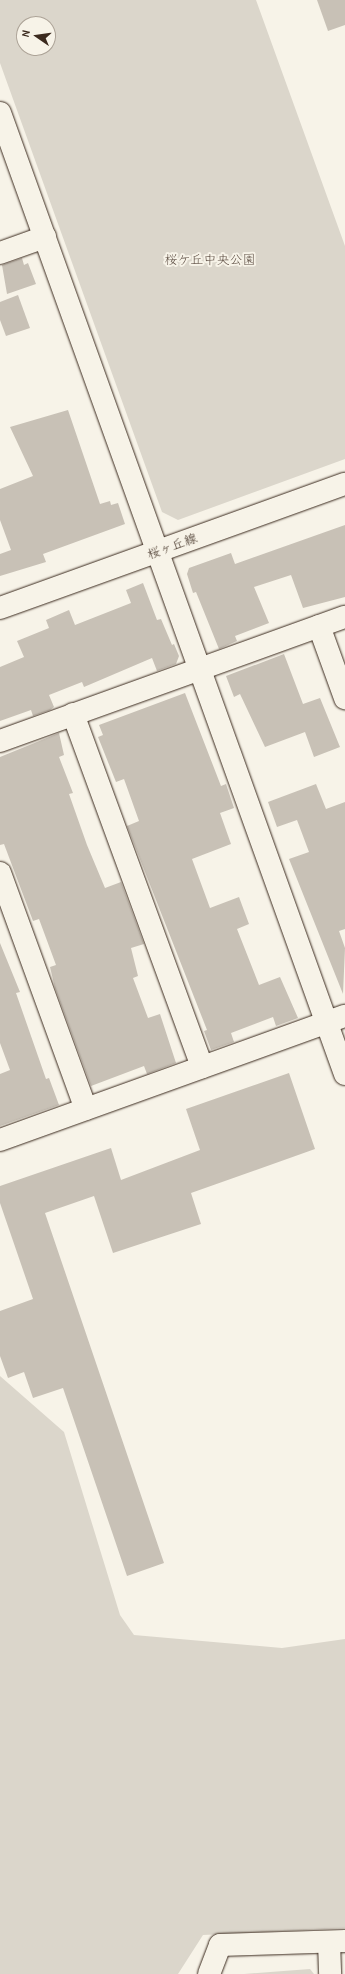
<!DOCTYPE html>
<html>
<head>
<meta charset="utf-8">
<style>
  body { margin:0 }
  #map { position:relative; width:345px; height:1974px; overflow:hidden; background:#f7f3e8; font-family:"Patrick Hand","Klee One",sans-serif }
  div>[style] { position:absolute }
  .green>* { inset:0; background:#dbd6cb }
  .building>* { inset:0; background:#c8c1b6 }
  .roads { filter:drop-shadow(0 0 1px #3b2a1e) drop-shadow(0 0 1px #3b2a1e) }
  .minor>* { height:22px; margin:-11px; padding:0 11px; transform-origin:11px; border-radius:11px; background:#f7f3e8 }
  span { translate:-50% -50%; white-space:nowrap; text-align:center; line-height:1.15; -webkit-text-stroke:4px #f7f3e8; paint-order:stroke }
  .park-label { font-size:13px; color:#5b4c41 }
  .street-label { font-size:13px; color:#3b2a1e }
  .north { position:absolute; left:16px; top:16px; width:40px; height:40px; box-sizing:border-box; background:#f7f3e8; border:1px solid #aca397; border-radius:50%; rotate:283deg; font-size:11px; font-weight:700; line-height:16px; text-align:center; color:#3b2a1e }
  .north::after { content:''; display:block; margin:auto; width:14px; height:18px; background:#3b2a1e; clip-path:polygon(50% 0,100% 100%,50% 72%,0 100%) }
</style>
</head>
<body>
<div id="map">
  <div class="green">
    <div style="clip-path:polygon(evenodd,0 0,256px 0,345px 246px,345px 459px,178px 520px,162px 512px,0 63px,0 0,24px 24px,48px 24px,48px 48px,24px 48px,24px 24px)"></div>
    <div style="clip-path:polygon(0 1376px,64px 1432px,120px 1615px,134px 1635px,282px 1648px,345px 1639px,345px 1928px,203px 1935px,178px 1974px,0 1974px)"></div>
    <div style="clip-path:polygon(310px 1969px,314px 1974px,244px 1974px)"></div>
  </div>
  <div class="building">
    <div style="clip-path:polygon(317px 0,345px 0,345px 25px,328px 31px)"></div>
    <div style="clip-path:polygon(22px 258px,24px 265px,28px 263px,36px 284px,7px 294px,2px 265px)"></div>
    <div style="clip-path:polygon(18px 295px,30px 328px,6px 336px,0 320px,0 302px)"></div>
    <div style="clip-path:polygon(68px 410px,100px 504px,110px 501px,111px 505px,118px 503px,125px 524px,43px 554px,46px 562px,0 576px,0 554px,11px 550px,0 520px,0 489px,33px 476px,10px 427px)"></div>
    <div style="clip-path:polygon(345px 525px,345px 597px,303px 608px,291px 575px,254px 587px,269px 623px,235px 636px,237px 641px,219px 649px,196px 592px,193px 593px,187px 574px,189px 568px,231px 553px,235px 564px)"></div>
    <div style="clip-path:polygon(143px 583px,157px 620px,161px 619px,172px 645px,174px 644px,179px 656px,176px 664px,157px 671px,152px 658px,84px 687px,82px 682px,49px 695px,54px 707px,50px 710px,33px 716px,31px 710px,0 721px,0 667px,24px 657px,17px 641px,49px 628px,46px 620px,69px 610px,75px 625px,131px 603px,126px 590px)"></div>
    <div style="clip-path:polygon(284px 654px,303px 704px,320px 698px,340px 747px,314px 757px,305px 732px,265px 747px,240px 694px,234px 697px,226px 676px)"></div>
    <div style="clip-path:polygon(185px 693px,221px 786px,226px 784px,234px 808px,220px 813px,231px 844px,192px 859px,210px 908px,239px 897px,249px 924px,237px 929px,259px 985px,280px 977px,298px 1018px,276px 1026px,273px 1017px,231px 1033px,234px 1042px,211px 1050px,204px 1031px,207px 1030px,127px 826px,139px 821px,124px 779px,116px 782px,98px 737px,103px 735px,99px 725px)"></div>
    <div style="clip-path:polygon(59px 733px,64px 755px,59px 757px,73px 793px,69px 794px,87px 845px,105px 888px,121px 882px,144px 944px,131px 948px,138px 976px,133px 978px,148px 1018px,160px 1014px,176px 1063px,147px 1074px,144px 1066px,91px 1086px,55px 988px,50px 967px,56px 965px,39px 919px,33px 921px,4px 844px,0 845px,0 757px)"></div>
    <div style="clip-path:polygon(316px 784px,326px 809px,345px 802px,345px 929px,339px 931px,345px 948px,343px 994px,289px 859px,309px 852px,297px 820px,277px 827px,268px 802px)"></div>
    <div style="clip-path:polygon(0 943px,20px 992px,16px 993px,46px 1079px,49px 1078px,59px 1105px,0 1126px,0 1074px,10px 1070px,0 1043px)"></div>
    <div style="clip-path:polygon(289px 1073px,315px 1149px,191px 1193px,201px 1224px,113px 1253px,94px 1196px,45px 1213px,164px 1563px,127px 1576px,63px 1388px,33px 1398px,24px 1372px,8px 1378px,0 1356px,0 1311px,33px 1299px,0 1203px,0 1186px,111px 1148px,121px 1180px,200px 1150px,186px 1109px)"></div>
  </div>
  <div class="roads">
    <div class="minor">
      <div style="left:0;top:113px;width:1021px;rotate:70.25deg"></div>
      <div style="left:0;top:253px;width:48px;rotate:-19.6deg"></div>
      <div style="left:0;top:608px;width:367px;rotate:-19.8deg"></div>
      <div style="left:319px;top:626px;width:77px;rotate:70.1deg"></div>
      <div style="left:73px;top:714px;width:376px;rotate:69.9deg"></div>
      <div style="left:0;top:741px;width:367px;rotate:-19.8deg"></div>
      <div style="left:0;top:873px;width:251px;rotate:70deg"></div>
      <div style="left:0;top:1140px;width:367px;rotate:-19.8deg"></div>
      <div style="left:329px;top:1942px;width:32px;rotate:88deg"></div>
      <div style="left:209px;top:1974px;width:31px;rotate:-69deg"></div>
      <div style="left:220px;top:1945px;width:125px;rotate:-1.8deg"></div>
    </div>
  </div>
  <div class="park-label">
    <span style="left:210px;top:259px">桜ケ丘中央公園</span>
  </div>
  <div class="street-label">
    <span style="left:172px;top:546px;rotate:-20deg">桜ヶ丘線</span>
  </div>
  <div class="north">N</div>
</div>
</body>
</html>
